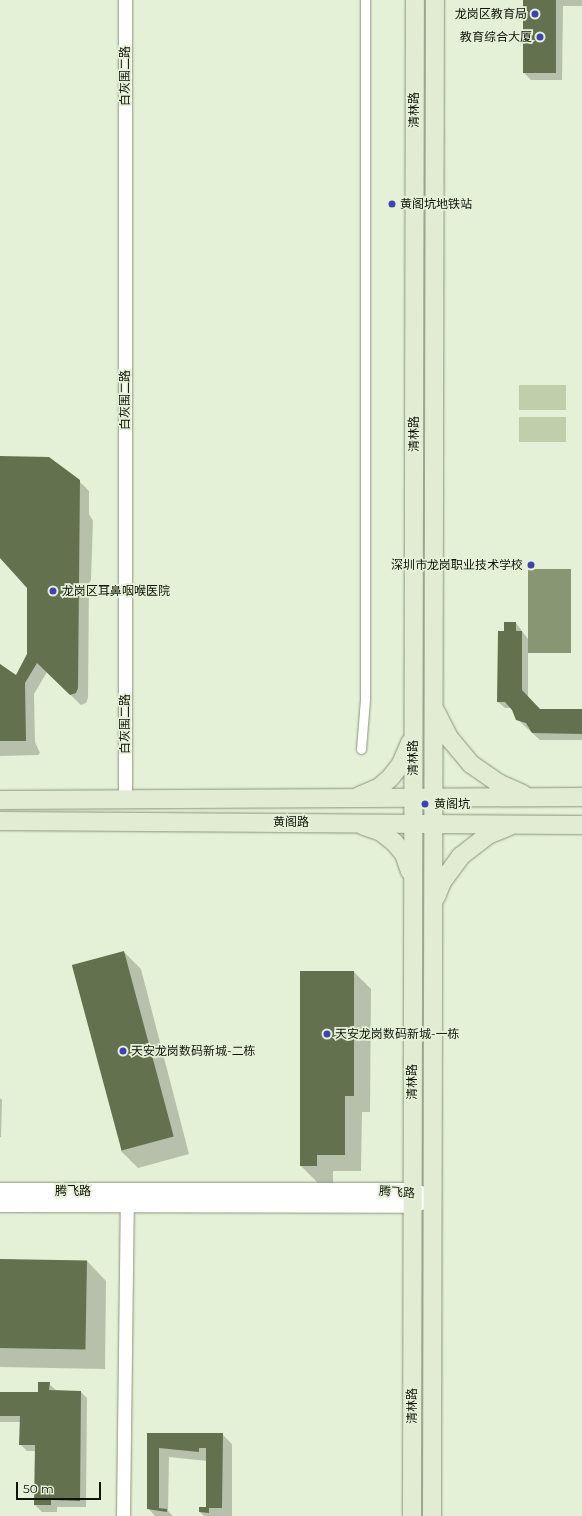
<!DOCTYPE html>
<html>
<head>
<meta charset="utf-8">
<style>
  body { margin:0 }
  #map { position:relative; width:582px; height:1516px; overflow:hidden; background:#e5f1d6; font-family:Montserrat,"Noto Sans SC",sans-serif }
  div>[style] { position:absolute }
  .green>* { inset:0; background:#bfceab; transform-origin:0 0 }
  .water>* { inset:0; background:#889673; transform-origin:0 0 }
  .shadow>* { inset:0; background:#0003 }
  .building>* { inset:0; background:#64714f; transform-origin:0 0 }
  .roads { filter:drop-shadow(0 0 1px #8a947c) drop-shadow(0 0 1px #8a947c) }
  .pedestrian>* { height:9px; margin:-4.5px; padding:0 4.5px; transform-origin:4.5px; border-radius:4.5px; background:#fff }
  .minor>* { height:13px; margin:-6.5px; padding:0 6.5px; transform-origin:6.5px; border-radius:6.5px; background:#fff }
  .tertiary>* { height:16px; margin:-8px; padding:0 8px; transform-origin:8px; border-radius:8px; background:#fff }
  .secondary>* { height:18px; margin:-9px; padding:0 9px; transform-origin:9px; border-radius:9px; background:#e2ecd2 }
  .dots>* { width:11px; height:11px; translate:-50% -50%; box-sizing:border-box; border:2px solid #e5f1d6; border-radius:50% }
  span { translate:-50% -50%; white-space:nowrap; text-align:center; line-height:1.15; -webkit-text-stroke:3.5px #e5f1d6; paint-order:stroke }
  .poi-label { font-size:12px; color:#10130a }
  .right { translate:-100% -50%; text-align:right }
  .left { translate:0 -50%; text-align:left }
  .street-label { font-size:12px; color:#10130a }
  .scale { position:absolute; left:16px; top:1482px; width:85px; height:18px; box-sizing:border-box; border:2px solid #10130a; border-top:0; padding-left:5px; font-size:12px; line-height:14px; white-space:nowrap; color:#10130a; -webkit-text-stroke:3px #e5f1d6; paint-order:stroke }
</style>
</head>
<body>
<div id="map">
  <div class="green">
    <div style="left:519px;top:385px;width:47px;height:25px"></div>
    <div style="left:519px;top:417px;width:47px;height:25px"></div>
  </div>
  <div class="water">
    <div style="left:528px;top:569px;width:43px;height:84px"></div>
  </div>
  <div class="shadow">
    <div style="clip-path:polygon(524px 0,582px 0,582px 6px,563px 6px,562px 80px,531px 80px,524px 73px)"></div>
    <div style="clip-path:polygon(0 457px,79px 481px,89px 491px,89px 514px,93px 521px,91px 580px,89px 583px,88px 698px,86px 703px,81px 705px,47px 672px,34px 694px,35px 742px,40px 753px,38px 755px,0 756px,0 664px,16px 677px,28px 655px,28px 588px,0 558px)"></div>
    <div style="clip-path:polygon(516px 623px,528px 639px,528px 698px,540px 710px,582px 710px,582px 740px,540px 740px,517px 719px,512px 708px,505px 708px,498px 702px,505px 632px)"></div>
    <div style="clip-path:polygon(124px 952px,141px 969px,189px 1154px,138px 1168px,121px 1151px)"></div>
    <div style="clip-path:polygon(354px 972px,371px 989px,370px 1112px,362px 1112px,361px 1171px,333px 1171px,333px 1183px,318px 1183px,301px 1166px)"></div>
    <div style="clip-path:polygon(0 1098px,2px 1100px,1px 1137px,0 1137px)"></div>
    <div style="clip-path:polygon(0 1260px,87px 1261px,106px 1281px,105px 1369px,0 1367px)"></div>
    <div style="clip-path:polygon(49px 1384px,56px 1390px,81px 1392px,87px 1398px,86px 1507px,57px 1507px,57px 1512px,42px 1512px,35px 1505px,36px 1451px,27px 1451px,20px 1444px,21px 1422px,0 1422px,0 1393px,39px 1393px)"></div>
    <div style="clip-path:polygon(148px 1434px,222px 1434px,232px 1444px,232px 1516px,204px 1516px,200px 1512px,207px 1508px,207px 1461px,169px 1457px,168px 1511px,173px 1516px,155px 1516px,148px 1508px)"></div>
  </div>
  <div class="building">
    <div style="left:523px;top:0;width:33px;height:73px"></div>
    <div style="clip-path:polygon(0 456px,49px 457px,80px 480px,78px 688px,76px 693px,70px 695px,37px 663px,25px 683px,26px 741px,0 741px,0 664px,16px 675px,27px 654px,27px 588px,0 558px)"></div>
    <div style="clip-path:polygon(504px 622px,516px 622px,516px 631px,522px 631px,522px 690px,540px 709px,582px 709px,582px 734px,532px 733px,526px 723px,516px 720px,512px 710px,505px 702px,497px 702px,498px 631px,504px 631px)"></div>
    <div style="left:124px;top:951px;width:192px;height:54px;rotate:75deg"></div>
    <div style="clip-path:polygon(300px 971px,354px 971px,354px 1096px,345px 1096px,345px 1155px,317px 1155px,317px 1166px,300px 1166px)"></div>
    <div style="left:0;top:1259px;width:87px;height:89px;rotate:1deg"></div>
    <div style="clip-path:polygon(38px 1382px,50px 1382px,49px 1390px,81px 1391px,80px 1501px,51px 1500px,51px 1505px,34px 1505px,35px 1445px,19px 1445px,20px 1416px,0 1416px,0 1392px,38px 1392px)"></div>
    <div style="clip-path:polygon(147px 1433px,223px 1433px,222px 1508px,209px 1508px,209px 1513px,199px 1512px,199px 1507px,206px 1507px,206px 1448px,199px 1448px,199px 1452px,159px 1448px,159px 1508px,167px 1509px,167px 1512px,147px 1509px)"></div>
  </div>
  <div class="roads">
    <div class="pedestrian">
      <div style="left:361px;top:749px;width:50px;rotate:-85.4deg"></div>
      <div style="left:365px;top:699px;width:699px;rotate:-90deg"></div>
    </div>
    <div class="minor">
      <div style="left:125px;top:799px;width:799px;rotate:-90deg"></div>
      <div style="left:123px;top:1516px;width:320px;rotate:-89.3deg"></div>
    </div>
    <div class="tertiary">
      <div style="left:0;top:1191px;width:412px"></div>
      <div style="left:412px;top:1191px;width:21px;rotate:19deg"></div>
      <div style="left:0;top:1204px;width:412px;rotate:0.1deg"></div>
      <div style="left:412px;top:1205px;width:13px;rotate:-18deg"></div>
    </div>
    <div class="secondary">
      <div style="left:436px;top:712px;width:30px;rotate:63deg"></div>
      <div style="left:450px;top:739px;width:33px;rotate:50deg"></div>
      <div style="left:471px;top:764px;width:33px;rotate:35deg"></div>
      <div style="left:498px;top:783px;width:27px;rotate:24deg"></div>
      <div style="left:359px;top:796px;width:23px;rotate:-23deg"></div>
      <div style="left:380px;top:787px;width:15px;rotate:-42deg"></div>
      <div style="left:391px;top:777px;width:16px;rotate:-52deg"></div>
      <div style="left:401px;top:764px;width:23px;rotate:-67deg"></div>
      <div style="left:0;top:800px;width:582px;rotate:-0.3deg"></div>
      <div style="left:0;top:821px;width:582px;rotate:0.39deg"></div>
      <div style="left:364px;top:826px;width:18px;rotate:19deg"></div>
      <div style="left:381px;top:832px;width:16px;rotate:38deg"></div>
      <div style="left:394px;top:842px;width:16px;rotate:50deg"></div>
      <div style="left:404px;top:854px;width:18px;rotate:71deg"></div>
      <div style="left:436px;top:897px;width:16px;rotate:-68deg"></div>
      <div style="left:442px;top:882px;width:32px;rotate:-54deg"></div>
      <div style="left:461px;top:856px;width:34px;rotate:-38deg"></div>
      <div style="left:488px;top:835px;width:22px;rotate:-22deg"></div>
      <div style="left:412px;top:1516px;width:1516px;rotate:-89.89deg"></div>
      <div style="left:432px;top:1516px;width:1516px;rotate:-89.89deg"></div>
    </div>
  </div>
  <div class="dots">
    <div style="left:535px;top:14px;background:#4041b6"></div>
    <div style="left:540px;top:37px;background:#4041b6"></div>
    <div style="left:392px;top:204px;background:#4041b6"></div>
    <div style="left:531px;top:565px;background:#4041b6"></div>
    <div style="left:53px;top:591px;background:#4041b6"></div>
    <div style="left:425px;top:804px;background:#4041b6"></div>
    <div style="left:327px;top:1034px;background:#4041b6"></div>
    <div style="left:123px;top:1051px;background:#4041b6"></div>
  </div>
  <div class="poi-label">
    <span class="right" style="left:527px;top:14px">龙岗区教育局</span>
    <span class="right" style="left:532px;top:37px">教育综合大厦</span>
    <span class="left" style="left:400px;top:204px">黄阁坑地铁站</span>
    <span class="right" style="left:523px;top:565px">深圳市龙岗职业技术学校</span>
    <span class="left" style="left:62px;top:591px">龙岗区耳鼻咽喉医院</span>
    <span class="left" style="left:434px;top:804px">黄阁坑</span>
    <span class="left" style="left:335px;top:1034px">天安龙岗数码新城-一栋</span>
    <span class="left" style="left:131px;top:1051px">天安龙岗数码新城-二栋</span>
  </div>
  <div class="street-label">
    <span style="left:125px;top:76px;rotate:-90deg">白灰围二路</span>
    <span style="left:414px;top:110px;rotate:-90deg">清林路</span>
    <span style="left:125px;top:400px;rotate:-90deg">白灰围二路</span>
    <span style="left:414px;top:434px;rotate:-90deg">清林路</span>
    <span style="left:125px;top:724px;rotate:-90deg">白灰围二路</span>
    <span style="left:413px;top:758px;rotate:-90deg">清林路</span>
    <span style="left:291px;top:822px">黄阁路</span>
    <span style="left:412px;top:1082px;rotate:-90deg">清林路</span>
    <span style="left:73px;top:1191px">腾飞路</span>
    <span style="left:397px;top:1192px;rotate:4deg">腾飞路</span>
    <span style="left:412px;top:1406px;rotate:-90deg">清林路</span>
  </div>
  <div class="scale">50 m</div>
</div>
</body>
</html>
